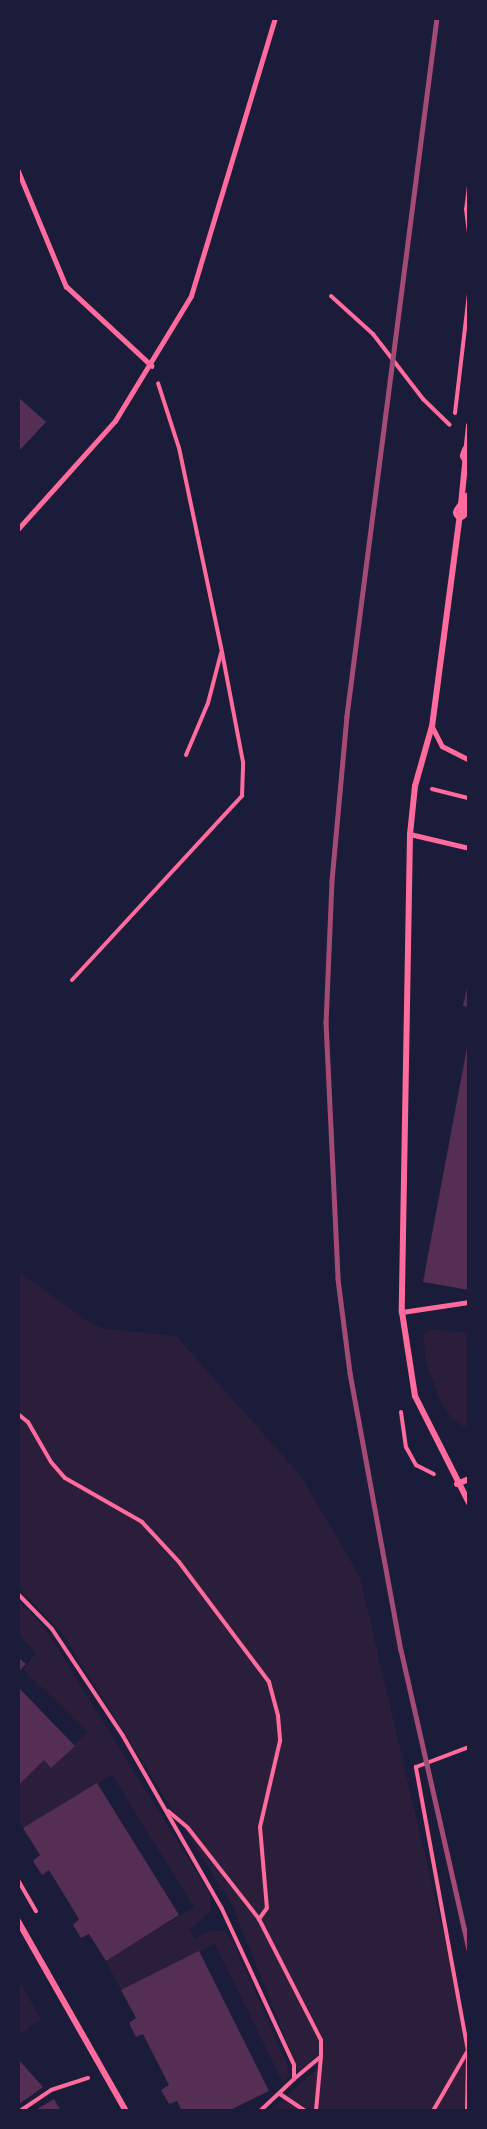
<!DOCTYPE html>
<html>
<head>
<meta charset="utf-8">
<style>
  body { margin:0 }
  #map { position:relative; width:487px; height:2129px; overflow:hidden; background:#1b1b3a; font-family:"Sofia Sans Condensed",sans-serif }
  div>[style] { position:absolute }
  .green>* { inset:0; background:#2a1e3b }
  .building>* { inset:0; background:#542f53 }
  .path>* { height:4px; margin:-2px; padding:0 2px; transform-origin:2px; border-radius:2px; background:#ff6b9d }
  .service>* { height:4.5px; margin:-2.25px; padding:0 2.25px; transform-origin:2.25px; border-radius:2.25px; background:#ff6b9d }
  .minor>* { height:6px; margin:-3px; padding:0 3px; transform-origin:3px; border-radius:3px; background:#ff6b9d }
  .primary>* { height:15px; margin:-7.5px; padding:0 7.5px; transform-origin:7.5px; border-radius:7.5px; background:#ff6b9d }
  .rail>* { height:4.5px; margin:-2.25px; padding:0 2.25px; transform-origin:2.25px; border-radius:2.25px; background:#a44b75 }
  span { translate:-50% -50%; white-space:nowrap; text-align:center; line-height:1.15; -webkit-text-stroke:4.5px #1b1b3a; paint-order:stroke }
  .frame { position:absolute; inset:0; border:20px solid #1b1b3a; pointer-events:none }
</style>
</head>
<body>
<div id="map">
  <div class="green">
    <div style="clip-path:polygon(18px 1271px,92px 1324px,108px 1329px,176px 1336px,301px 1476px,360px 1577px,469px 2043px,469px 2111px,269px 2111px,324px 2063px,300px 2074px,232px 1905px,61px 1632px,18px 1587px)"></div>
    <div style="clip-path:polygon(431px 1329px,469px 1333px,469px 1430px,451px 1418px,439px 1398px,426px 1362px,423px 1334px)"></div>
    <div style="clip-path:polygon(18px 1601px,45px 1628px,210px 1894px,211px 1911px,189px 1930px,195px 1938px,209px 1931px,225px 1931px,233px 1942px,287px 2064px,289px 2076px,283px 2083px,215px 1944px,121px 1990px,106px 1961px,194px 1907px,112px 1775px,23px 1828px,18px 1819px,18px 1786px,44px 1760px,52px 1767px,87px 1732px,23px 1669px,36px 1653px,18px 1634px)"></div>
    <div style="clip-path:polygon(18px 1979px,41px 2019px,21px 2034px,18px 2031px)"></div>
  </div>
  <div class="building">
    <div style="clip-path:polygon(18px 397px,46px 422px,18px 452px)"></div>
    <div style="clip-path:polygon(469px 979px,469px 1007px,463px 1006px)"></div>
    <div style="clip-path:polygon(468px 1042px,469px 1042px,469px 1290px,423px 1282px)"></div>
    <div style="clip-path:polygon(18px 1657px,26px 1664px,18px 1672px)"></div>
    <div style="clip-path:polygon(18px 1687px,75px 1746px,51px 1768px,44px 1760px,18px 1786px)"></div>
    <div style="clip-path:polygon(97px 1783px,179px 1915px,106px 1961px,89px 1934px,81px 1938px,73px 1925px,79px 1919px,49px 1870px,42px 1875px,33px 1861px,40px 1855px,23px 1828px)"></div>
    <div style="clip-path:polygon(199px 1951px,269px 2091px,228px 2111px,182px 2111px,177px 2101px,169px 2104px,161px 2090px,169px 2085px,143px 2034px,136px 2037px,129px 2023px,136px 2018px,121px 1990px)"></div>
    <div style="clip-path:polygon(18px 2059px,43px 2087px,18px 2105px)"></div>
    <div style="clip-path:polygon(54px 2099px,61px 2111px,34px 2111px)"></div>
  </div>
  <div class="path">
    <div style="left:469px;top:186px;width:23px;rotate:97deg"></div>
    <div style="left:466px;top:209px;width:26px;rotate:83deg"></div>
    <div style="left:331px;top:296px;width:57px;rotate:42.1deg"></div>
    <div style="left:373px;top:334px;width:82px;rotate:52.4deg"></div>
    <div style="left:423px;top:399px;width:37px;rotate:44deg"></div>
    <div style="left:455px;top:413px;width:121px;rotate:-83.3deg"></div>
    <div style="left:186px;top:755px;width:56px;rotate:-67.1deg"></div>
    <div style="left:208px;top:703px;width:52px;rotate:-75.4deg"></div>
    <div style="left:432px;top:789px;width:38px;rotate:14deg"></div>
    <div style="left:72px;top:980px;width:251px;rotate:-47.3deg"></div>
    <div style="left:242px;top:796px;width:34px;rotate:-88deg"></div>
    <div style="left:243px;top:762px;width:117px;rotate:-100.8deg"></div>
    <div style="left:221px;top:647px;width:203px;rotate:-101.9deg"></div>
    <div style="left:179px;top:448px;width:68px;rotate:-107.9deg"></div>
    <div style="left:401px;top:1412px;width:35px;rotate:82deg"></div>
    <div style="left:406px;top:1447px;width:21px;rotate:61deg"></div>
    <div style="left:416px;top:1465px;width:20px;rotate:27deg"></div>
    <div style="left:18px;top:1414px;width:13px;rotate:39deg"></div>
    <div style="left:28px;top:1422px;width:46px;rotate:60.1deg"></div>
    <div style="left:51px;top:1462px;width:21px;rotate:49deg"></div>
    <div style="left:65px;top:1478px;width:89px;rotate:29.7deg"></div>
    <div style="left:142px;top:1522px;width:54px;rotate:47.2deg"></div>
    <div style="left:179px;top:1562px;width:150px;rotate:53.1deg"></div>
    <div style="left:269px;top:1682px;width:35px;rotate:75deg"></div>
    <div style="left:278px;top:1716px;width:25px;rotate:85deg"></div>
    <div style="left:280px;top:1741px;width:88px;rotate:103.1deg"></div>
    <div style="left:260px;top:1827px;width:81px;rotate:85.1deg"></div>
    <div style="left:267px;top:1908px;width:14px;rotate:126deg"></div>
    <div style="left:18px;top:1594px;width:49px;rotate:45.8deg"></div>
    <div style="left:52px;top:1629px;width:128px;rotate:56.4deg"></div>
    <div style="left:123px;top:1736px;width:199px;rotate:60.2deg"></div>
    <div style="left:222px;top:1909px;width:172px;rotate:65.2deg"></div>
    <div style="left:294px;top:2065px;width:14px;rotate:90deg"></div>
    <div style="left:294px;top:2079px;width:47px;rotate:136.7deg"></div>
    <div style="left:168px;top:1811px;width:26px;rotate:40deg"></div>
    <div style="left:188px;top:1828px;width:115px;rotate:52deg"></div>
    <div style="left:259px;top:1919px;width:136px;rotate:62.9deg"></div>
    <div style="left:321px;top:2040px;width:16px;rotate:90deg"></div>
    <div style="left:18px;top:1880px;width:36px;rotate:60deg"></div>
    <div style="left:294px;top:2079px;width:35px;rotate:-40deg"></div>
    <div style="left:321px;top:2056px;width:55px;rotate:95.2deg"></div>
    <div style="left:280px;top:2094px;width:30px;rotate:34deg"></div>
    <div style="left:20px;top:2111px;width:37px;rotate:-34deg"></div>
    <div style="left:51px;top:2090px;width:39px;rotate:-18deg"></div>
    <div style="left:433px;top:2111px;width:68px;rotate:-60deg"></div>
    <div style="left:467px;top:2111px;width:60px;rotate:-89deg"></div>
    <div style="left:468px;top:2051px;width:289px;rotate:-100.4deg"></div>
    <div style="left:416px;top:1767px;width:57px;rotate:-20.7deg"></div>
  </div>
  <div class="service">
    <div style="left:18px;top:170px;width:126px;rotate:67.5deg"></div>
    <div style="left:66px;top:286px;width:117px;rotate:42.9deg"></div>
    <div style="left:18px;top:529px;width:145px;rotate:-48.1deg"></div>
    <div style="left:115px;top:421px;width:146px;rotate:-58.7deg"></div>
    <div style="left:191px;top:296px;width:290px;rotate:-73.2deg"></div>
    <div style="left:432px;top:726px;width:22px;rotate:63deg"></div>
    <div style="left:442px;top:746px;width:30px;rotate:27deg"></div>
    <div style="left:410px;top:834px;width:61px;rotate:13.3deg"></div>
    <div style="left:402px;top:1312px;width:68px;rotate:-8.5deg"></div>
  </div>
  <div class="minor">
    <div style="left:461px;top:504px;width:79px;rotate:-84.2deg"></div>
    <div style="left:460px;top:514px;width:214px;rotate:97.5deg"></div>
    <div style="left:432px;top:726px;width:62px;rotate:105.8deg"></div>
    <div style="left:415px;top:786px;width:48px;rotate:95.9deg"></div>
    <div style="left:410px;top:834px;width:478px;rotate:91deg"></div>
    <div style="left:402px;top:1312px;width:85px;rotate:81.2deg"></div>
    <div style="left:415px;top:1396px;width:120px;rotate:63.2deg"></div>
    <div style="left:457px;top:1484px;width:13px;rotate:-23deg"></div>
    <div style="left:18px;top:1921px;width:219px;rotate:60.4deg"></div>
  </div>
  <div class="primary">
    <div style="left:467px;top:455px;width:5px;rotate:-68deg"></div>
    <div style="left:460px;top:512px;width:16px;rotate:-55deg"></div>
  </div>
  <div class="rail">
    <div style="left:437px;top:18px;width:704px;rotate:97.35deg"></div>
    <div style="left:347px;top:716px;width:166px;rotate:95.2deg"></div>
    <div style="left:332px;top:881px;width:141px;rotate:92.4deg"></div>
    <div style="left:326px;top:1022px;width:257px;rotate:87.3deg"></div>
    <div style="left:338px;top:1279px;width:95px;rotate:82.7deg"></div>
    <div style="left:350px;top:1373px;width:282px;rotate:79.6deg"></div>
    <div style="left:401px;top:1650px;width:307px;rotate:77.2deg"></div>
  </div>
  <div class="frame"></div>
</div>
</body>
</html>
